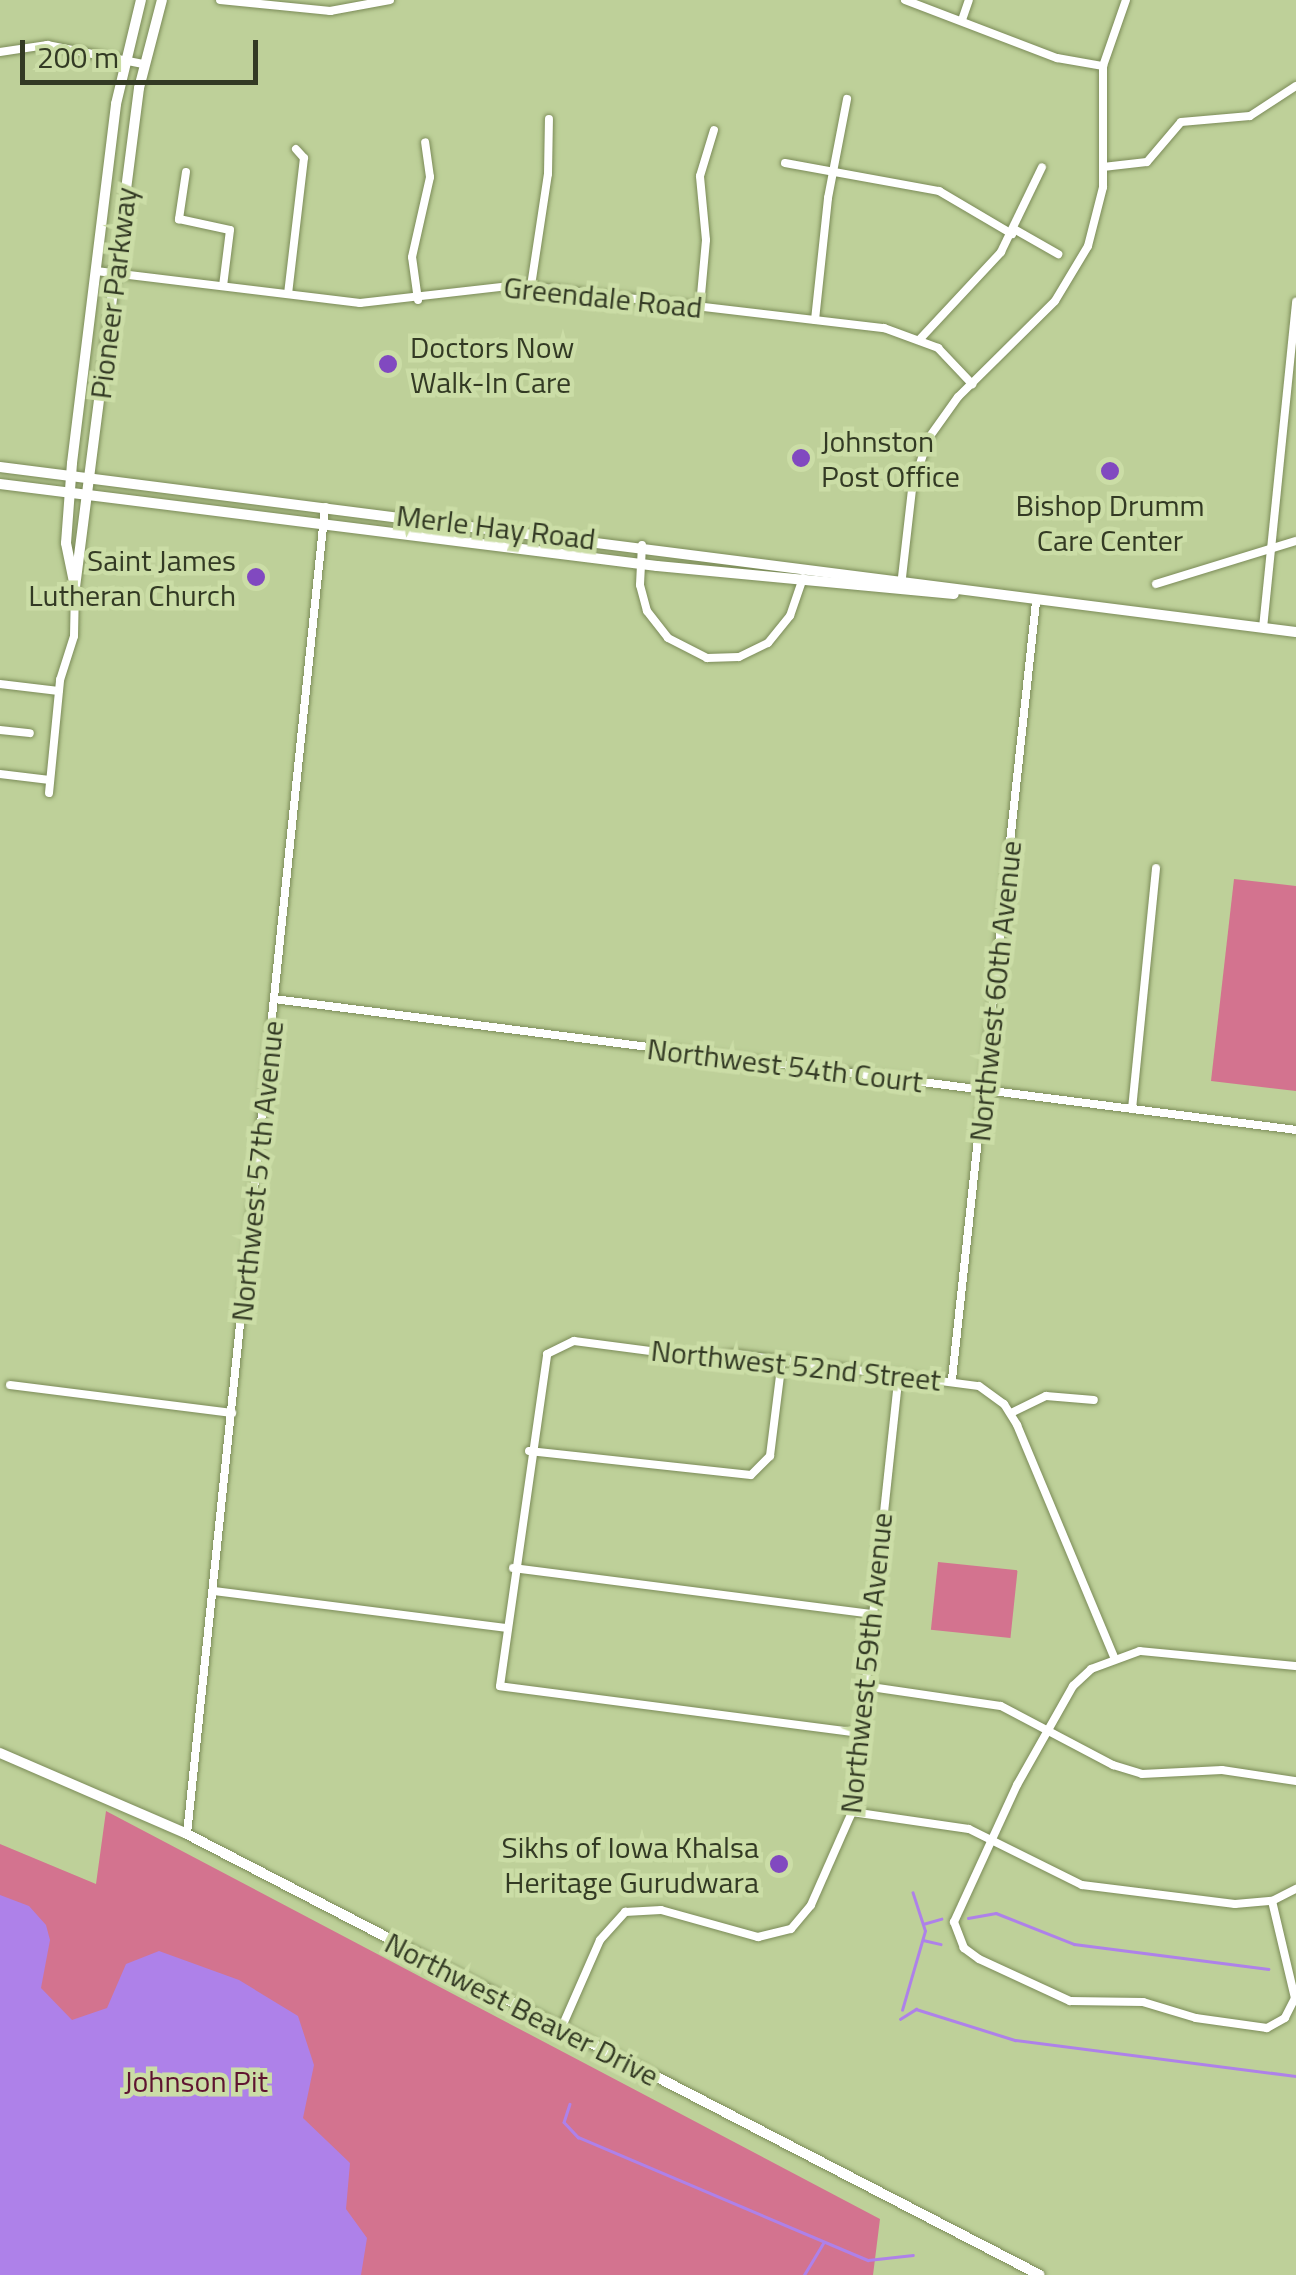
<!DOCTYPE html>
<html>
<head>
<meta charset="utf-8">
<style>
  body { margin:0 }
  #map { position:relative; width:1296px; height:2275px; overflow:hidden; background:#bed099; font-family:"Titillium Web",sans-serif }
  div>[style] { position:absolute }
  .green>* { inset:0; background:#d3738f; transform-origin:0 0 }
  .water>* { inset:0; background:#ae81e9 }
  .stream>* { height:2.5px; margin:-1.25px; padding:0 1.25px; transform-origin:1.25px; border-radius:1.25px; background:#ae81e9 }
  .roads { filter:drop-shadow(0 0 2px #7b8b58) drop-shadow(0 0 2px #7b8b58) }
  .street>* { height:8px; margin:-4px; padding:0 4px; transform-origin:4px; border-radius:4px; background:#fff }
  .secondary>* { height:10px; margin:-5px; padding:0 5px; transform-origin:5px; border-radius:5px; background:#fff }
  .dots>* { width:28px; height:28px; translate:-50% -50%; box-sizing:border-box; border:5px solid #cbdda6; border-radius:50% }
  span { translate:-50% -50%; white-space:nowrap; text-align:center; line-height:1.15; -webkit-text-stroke:9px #cbdda6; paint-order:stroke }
  .street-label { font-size:30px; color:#333a24 }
  .poi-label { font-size:30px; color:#333a24 }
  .left { translate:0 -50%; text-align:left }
  .right { translate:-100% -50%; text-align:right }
  .park-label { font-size:30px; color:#5f1330 }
  .scale { position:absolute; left:20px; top:40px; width:238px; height:45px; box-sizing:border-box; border:5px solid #333a24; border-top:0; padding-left:12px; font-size:30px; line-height:35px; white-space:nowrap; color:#333a24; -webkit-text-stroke:8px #cbdda6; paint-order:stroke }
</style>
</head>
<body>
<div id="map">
  <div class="green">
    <div style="clip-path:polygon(1234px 879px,1296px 886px,1296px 1091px,1211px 1081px)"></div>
    <div style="left:938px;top:1562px;width:80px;height:68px;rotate:6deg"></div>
    <div style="clip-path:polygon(106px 1811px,880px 2219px,873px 2275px,0 2275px,0 1844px,96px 1884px)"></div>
  </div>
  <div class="water">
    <div style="clip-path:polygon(0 1895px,29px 1906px,46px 1925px,50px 1940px,41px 1988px,72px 2020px,107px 2008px,126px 1964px,159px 1951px,239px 1980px,298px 2016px,314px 2065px,303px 2118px,350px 2163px,346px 2209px,367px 2238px,361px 2275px,0 2275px)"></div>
  </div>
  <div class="stream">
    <div style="left:968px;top:1918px;width:28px;rotate:-10deg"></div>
    <div style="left:996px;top:1913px;width:84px;rotate:21.7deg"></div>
    <div style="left:1074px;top:1944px;width:196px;rotate:7.3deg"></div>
    <div style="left:923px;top:1924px;width:19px;rotate:-16deg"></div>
    <div style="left:923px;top:1940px;width:18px;rotate:13deg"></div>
    <div style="left:902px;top:2010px;width:82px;rotate:-73.8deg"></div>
    <div style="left:925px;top:1931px;width:40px;rotate:-108deg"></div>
    <div style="left:900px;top:2019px;width:19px;rotate:-32deg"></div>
    <div style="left:916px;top:2009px;width:104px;rotate:17.4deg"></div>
    <div style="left:1015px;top:2040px;width:283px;rotate:7.3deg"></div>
    <div style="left:570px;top:2104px;width:19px;rotate:108deg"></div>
    <div style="left:564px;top:2122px;width:21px;rotate:47deg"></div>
    <div style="left:578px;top:2137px;width:315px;rotate:23deg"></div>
    <div style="left:868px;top:2260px;width:45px;rotate:-6.3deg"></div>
    <div style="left:804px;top:2275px;width:37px;rotate:-59deg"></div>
  </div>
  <div class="roads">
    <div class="street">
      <div style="left:220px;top:0;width:111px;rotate:5.7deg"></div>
      <div style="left:330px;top:11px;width:61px;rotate:-10.4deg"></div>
      <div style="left:905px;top:0;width:163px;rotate:20.9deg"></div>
      <div style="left:1057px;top:58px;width:47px;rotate:9.9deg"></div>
      <div style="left:962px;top:20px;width:21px;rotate:-71deg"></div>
      <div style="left:0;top:52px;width:48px;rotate:-8.5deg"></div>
      <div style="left:47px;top:45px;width:98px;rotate:11.2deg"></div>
      <div style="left:785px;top:163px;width:157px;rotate:10.3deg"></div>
      <div style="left:939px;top:191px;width:85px;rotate:30.5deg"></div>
      <div style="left:1103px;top:167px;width:44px;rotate:-6.5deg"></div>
      <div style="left:1147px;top:162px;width:52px;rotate:-49.6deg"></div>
      <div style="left:1181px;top:122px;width:69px;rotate:-5deg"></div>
      <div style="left:1250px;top:116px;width:55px;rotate:-33.1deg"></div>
      <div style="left:186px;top:172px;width:48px;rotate:98.5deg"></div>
      <div style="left:179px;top:219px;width:52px;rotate:12.2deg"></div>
      <div style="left:230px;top:230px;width:56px;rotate:97.1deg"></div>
      <div style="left:1014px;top:229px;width:51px;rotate:29.6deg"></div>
      <div style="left:96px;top:271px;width:266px;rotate:6.9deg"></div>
      <div style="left:360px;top:303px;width:158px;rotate:-6.5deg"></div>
      <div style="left:517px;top:285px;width:370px;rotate:6.7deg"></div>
      <div style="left:884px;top:328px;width:58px;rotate:20.3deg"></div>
      <div style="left:938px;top:348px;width:50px;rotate:46.6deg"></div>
      <div style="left:531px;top:286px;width:113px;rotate:-81.4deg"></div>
      <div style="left:548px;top:174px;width:55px;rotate:-89deg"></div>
      <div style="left:288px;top:294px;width:137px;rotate:-83.3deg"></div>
      <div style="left:304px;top:158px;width:12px;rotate:-132deg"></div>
      <div style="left:418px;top:300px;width:43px;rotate:-97.9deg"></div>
      <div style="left:412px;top:257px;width:82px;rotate:-77.3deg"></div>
      <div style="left:430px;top:177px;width:35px;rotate:-98deg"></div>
      <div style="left:700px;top:306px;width:66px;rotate:-84.8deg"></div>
      <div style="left:706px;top:240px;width:64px;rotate:-95.4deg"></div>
      <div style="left:700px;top:176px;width:48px;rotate:-73.1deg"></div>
      <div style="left:815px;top:320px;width:123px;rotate:-83.9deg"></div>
      <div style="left:828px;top:198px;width:101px;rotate:-79.1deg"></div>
      <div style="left:920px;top:339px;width:119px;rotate:-47deg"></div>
      <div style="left:1001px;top:252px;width:94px;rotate:-64.2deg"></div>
      <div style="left:642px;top:545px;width:40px;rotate:92.9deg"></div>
      <div style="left:640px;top:585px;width:27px;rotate:75deg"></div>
      <div style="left:647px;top:611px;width:34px;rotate:52deg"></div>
      <div style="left:668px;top:638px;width:44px;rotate:27.1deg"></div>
      <div style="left:707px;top:658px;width:32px;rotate:-2deg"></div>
      <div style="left:739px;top:657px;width:32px;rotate:-26deg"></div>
      <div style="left:768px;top:643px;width:35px;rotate:-51deg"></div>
      <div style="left:790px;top:616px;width:40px;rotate:-71.1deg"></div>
      <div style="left:1156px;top:584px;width:146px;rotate:-17.1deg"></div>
      <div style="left:901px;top:586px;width:98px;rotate:-83.5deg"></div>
      <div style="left:912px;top:489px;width:52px;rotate:-72.3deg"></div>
      <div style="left:928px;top:439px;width:52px;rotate:-54.5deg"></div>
      <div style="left:958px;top:397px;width:136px;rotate:-44.7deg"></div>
      <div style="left:1055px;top:301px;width:64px;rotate:-59deg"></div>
      <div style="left:1088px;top:246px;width:61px;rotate:-75.7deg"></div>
      <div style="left:1103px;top:187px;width:121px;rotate:-90deg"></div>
      <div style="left:1103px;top:66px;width:70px;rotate:-70.8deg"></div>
      <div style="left:1263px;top:628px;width:328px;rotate:-84.2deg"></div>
      <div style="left:0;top:684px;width:59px;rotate:6.8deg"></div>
      <div style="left:0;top:730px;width:30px;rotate:6deg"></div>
      <div style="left:0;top:774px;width:50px;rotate:6.8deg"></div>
      <div style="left:49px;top:793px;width:114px;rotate:-84.4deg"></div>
      <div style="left:60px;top:680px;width:46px;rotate:-72.3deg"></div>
      <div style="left:74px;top:636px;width:49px;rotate:-88.8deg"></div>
      <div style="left:274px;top:999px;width:1030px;rotate:7.3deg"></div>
      <div style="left:1132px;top:1109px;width:242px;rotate:-84.3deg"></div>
      <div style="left:952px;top:1379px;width:782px;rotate:-83.83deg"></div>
      <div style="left:10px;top:1385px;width:224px;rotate:7.2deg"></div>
      <div style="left:1011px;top:1413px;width:39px;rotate:-26deg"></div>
      <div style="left:1046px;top:1396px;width:48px;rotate:4.8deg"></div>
      <div style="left:529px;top:1451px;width:223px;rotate:6.2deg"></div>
      <div style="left:751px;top:1475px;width:27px;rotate:-45deg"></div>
      <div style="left:770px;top:1456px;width:97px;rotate:-82.9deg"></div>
      <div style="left:513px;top:1568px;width:361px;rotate:7.3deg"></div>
      <div style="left:214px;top:1591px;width:294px;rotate:7.2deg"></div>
      <div style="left:864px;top:1686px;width:138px;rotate:8.3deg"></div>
      <div style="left:1001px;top:1706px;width:127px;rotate:27.8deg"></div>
      <div style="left:1113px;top:1765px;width:30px;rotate:17deg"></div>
      <div style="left:1142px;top:1774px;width:80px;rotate:-2.9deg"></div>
      <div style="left:1222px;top:1770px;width:75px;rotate:8.5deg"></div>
      <div style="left:860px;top:1733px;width:363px;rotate:-172.6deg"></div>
      <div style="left:500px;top:1686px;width:335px;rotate:-81.9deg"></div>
      <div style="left:547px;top:1354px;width:30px;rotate:-26deg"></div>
      <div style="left:574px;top:1341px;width:123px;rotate:7.5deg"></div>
      <div style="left:696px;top:1357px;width:39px;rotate:-4deg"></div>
      <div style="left:735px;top:1354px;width:246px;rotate:7.5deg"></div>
      <div style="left:979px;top:1386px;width:31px;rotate:36deg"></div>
      <div style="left:1004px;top:1404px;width:25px;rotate:58deg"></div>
      <div style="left:1017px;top:1425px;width:251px;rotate:67.3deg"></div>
      <div style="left:852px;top:1812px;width:118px;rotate:8.3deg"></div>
      <div style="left:969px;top:1829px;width:126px;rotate:26.4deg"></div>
      <div style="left:1082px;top:1885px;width:154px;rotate:7.1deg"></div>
      <div style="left:1235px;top:1904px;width:37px;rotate:-5deg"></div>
      <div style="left:1272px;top:1901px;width:27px;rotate:-27deg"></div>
      <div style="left:187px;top:1834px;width:1334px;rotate:-84.06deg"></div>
      <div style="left:1272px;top:1901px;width:100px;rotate:76.7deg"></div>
      <div style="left:1295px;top:1998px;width:22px;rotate:117deg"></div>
      <div style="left:1285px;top:2018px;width:21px;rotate:151deg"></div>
      <div style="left:1267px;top:2028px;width:72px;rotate:-172deg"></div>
      <div style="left:1196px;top:2018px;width:55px;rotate:-163.2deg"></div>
      <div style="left:1143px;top:2002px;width:73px;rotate:-179.2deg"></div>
      <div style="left:1070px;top:2001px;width:100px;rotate:-155.2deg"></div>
      <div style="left:979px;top:1959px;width:19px;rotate:-144deg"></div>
      <div style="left:964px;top:1948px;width:28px;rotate:-111deg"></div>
      <div style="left:954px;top:1922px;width:151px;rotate:-65.3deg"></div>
      <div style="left:1017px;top:1785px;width:114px;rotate:-60.5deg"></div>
      <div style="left:1073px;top:1686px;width:25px;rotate:-43deg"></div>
      <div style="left:1091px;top:1669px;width:52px;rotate:-20.2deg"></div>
      <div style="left:1140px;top:1651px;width:157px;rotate:5.5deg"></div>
      <div style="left:561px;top:2029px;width:97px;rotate:-66.3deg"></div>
      <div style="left:600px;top:1940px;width:38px;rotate:-48deg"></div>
      <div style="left:625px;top:1912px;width:36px;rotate:-3deg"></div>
      <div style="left:661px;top:1910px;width:101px;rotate:15.6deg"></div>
      <div style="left:758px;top:1937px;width:34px;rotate:-14deg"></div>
      <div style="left:791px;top:1929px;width:31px;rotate:-50deg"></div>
      <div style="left:811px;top:1905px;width:102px;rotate:-66.2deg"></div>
      <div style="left:852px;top:1812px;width:440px;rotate:-83.9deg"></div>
    </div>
    <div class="secondary">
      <div style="left:0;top:467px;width:1306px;rotate:7.26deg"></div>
      <div style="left:0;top:484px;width:662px;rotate:7.11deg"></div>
      <div style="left:657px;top:566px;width:298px;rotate:5.4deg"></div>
      <div style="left:75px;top:587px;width:503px;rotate:-82.69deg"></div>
      <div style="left:139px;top:88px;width:91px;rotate:-75.4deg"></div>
      <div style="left:75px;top:587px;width:45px;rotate:-101.6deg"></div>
      <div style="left:66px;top:543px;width:80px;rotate:-85.7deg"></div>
      <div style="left:72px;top:463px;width:362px;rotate:-83deg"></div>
      <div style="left:116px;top:104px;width:107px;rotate:-76.5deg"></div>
      <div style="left:0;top:1753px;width:202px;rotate:23.4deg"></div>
      <div style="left:185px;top:1833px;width:962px;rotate:27.34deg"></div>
    </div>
  </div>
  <div class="dots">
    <div style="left:388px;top:364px;background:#8149c0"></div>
    <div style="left:801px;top:458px;background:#8149c0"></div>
    <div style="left:1110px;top:471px;background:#8149c0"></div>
    <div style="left:256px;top:577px;background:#8149c0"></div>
    <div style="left:779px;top:1864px;background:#8149c0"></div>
  </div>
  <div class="street-label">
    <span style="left:113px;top:293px;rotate:-83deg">Pioneer Parkway</span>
    <span style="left:603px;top:297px;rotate:6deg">Greendale Road</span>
    <span style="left:496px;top:527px;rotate:7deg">Merle Hay Road</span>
    <span style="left:995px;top:991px;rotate:-84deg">Northwest 60th Avenue</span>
    <span style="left:785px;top:1065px;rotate:7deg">Northwest 54th Court</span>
    <span style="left:257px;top:1171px;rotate:-84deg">Northwest 57th Avenue</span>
    <span style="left:796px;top:1365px;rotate:6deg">Northwest 52nd Street</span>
    <span style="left:866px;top:1663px;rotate:-84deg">Northwest 59th Avenue</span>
    <span style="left:522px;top:2009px;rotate:27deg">Northwest Beaver Drive</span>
  </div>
  <div class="poi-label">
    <span class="left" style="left:410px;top:364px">Doctors Now<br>Walk-In Care</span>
    <span class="left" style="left:821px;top:458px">Johnston<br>Post Office</span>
    <span style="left:1110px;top:522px">Bishop Drumm<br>Care Center</span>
    <span class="right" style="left:236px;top:577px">Saint James<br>Lutheran Church</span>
    <span class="right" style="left:759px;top:1864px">Sikhs of Iowa Khalsa<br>Heritage Gurudwara</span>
  </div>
  <div class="park-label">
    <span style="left:196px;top:2081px">Johnson Pit</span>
  </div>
  <div class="scale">200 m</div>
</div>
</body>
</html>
